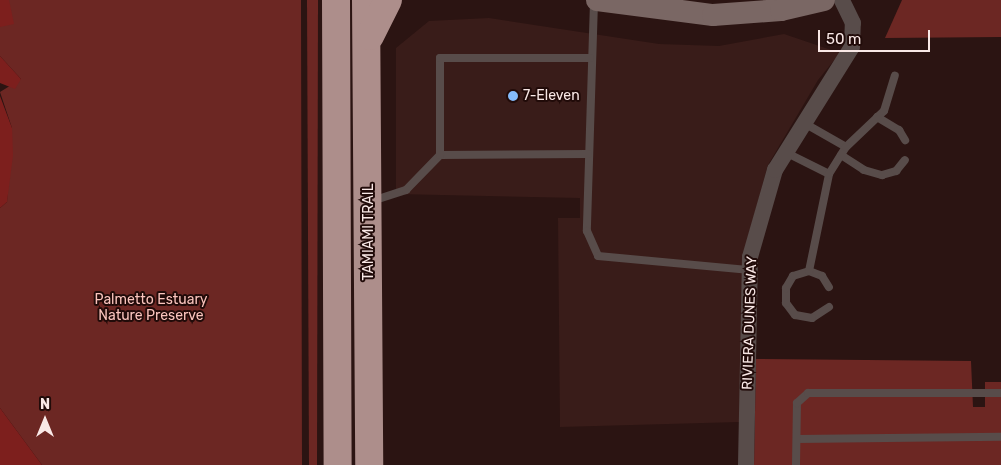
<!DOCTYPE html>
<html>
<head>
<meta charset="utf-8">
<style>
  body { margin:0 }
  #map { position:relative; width:1001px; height:465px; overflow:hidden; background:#2b1412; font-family:Rubik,sans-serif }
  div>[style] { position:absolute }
  .built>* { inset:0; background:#391c19 }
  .green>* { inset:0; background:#6c2723 }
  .water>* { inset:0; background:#7d1f1d }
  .lane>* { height:8px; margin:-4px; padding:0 4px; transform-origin:4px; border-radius:4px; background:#584c4a }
  .street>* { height:16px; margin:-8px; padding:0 8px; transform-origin:8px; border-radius:8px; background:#584c4a }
  .secondary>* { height:22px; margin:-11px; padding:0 11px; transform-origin:11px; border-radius:11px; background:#7a6764 }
  .highway>* { height:28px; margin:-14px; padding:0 14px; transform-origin:14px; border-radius:14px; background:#ad8e8b }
  .dots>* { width:14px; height:14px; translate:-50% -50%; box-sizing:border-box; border:2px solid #210b09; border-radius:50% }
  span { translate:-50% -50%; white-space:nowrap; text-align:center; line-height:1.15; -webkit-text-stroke:4px #210b09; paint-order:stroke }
  .poi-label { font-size:14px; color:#f9e8e6 }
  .left { translate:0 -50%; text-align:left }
  .street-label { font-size:14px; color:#f9e8e6 }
  .park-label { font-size:14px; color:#fac4bd }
  .north { position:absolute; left:20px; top:395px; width:50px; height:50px; -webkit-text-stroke:4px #210b09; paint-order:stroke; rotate:0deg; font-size:14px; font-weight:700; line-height:20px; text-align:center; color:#f9e8e6 }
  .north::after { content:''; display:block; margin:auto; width:18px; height:22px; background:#f9e8e6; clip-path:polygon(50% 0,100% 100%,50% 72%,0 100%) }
  .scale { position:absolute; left:818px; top:30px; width:112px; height:22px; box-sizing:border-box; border:2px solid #f9e8e6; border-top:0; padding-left:6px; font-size:15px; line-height:18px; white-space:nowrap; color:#f9e8e6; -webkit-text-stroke:4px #210b09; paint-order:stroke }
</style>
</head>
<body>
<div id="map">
  <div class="built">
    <div style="clip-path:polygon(489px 18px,659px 44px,719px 46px,784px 34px,840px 53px,818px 80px,768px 165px,743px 255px,739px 422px,560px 427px,558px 218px,580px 218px,580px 198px,396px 194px,396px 48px,429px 21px)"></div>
  </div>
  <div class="green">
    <div style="clip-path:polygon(9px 0,301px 0,302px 465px,42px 465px,0 408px,0 208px,7px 202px,12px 128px,0 92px,21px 79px,0 56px,0 27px)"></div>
    <div style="clip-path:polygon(307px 0,318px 0,317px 465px,309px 465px)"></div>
    <div style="clip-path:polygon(902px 0,1001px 0,1001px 37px,885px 38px)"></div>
    <div style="clip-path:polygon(756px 359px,971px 361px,973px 407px,985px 407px,985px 382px,1001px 382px,1001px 465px,754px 465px)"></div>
  </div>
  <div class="water">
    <div style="clip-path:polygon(0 0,9px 0,14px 24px,0 27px)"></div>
    <div style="clip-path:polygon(0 56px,21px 79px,15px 89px,0 83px)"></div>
    <div style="clip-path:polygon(0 96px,12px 128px,13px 155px,7px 202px,0 208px)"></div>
    <div style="clip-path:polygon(0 408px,42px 465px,0 465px)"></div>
  </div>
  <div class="lane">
    <div style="left:594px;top:2px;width:229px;rotate:91.8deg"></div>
    <div style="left:587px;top:231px;width:27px;rotate:66deg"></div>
    <div style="left:598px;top:256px;width:153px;rotate:5.3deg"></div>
    <div style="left:877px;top:117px;width:26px;rotate:31deg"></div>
    <div style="left:899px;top:130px;width:12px;rotate:59deg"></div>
    <div style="left:804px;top:123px;width:48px;rotate:29.7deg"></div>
    <div style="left:785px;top:152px;width:49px;rotate:26.6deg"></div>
    <div style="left:440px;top:155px;width:148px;rotate:-0.4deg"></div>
    <div style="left:841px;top:155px;width:27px;rotate:33deg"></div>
    <div style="left:864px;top:170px;width:19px;rotate:16deg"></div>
    <div style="left:882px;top:175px;width:15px;rotate:-16deg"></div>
    <div style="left:896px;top:171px;width:14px;rotate:-51deg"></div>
    <div style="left:372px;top:201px;width:36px;rotate:-18deg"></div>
    <div style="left:406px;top:190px;width:49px;rotate:-45.8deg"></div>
    <div style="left:440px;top:155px;width:97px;rotate:-90deg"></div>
    <div style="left:440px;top:58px;width:150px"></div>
    <div style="left:809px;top:271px;width:14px;rotate:21deg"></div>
    <div style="left:822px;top:276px;width:13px;rotate:58deg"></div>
    <div style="left:829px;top:307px;width:20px;rotate:147deg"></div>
    <div style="left:812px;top:318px;width:17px;rotate:-170deg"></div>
    <div style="left:795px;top:315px;width:15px;rotate:-127deg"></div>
    <div style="left:786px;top:303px;width:15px;rotate:-90deg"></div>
    <div style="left:786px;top:288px;width:14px;rotate:-60deg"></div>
    <div style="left:793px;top:276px;width:17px;rotate:-17deg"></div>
    <div style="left:809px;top:271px;width:99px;rotate:-78.3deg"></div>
    <div style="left:829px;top:174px;width:32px;rotate:-58deg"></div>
    <div style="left:846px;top:147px;width:52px;rotate:-43.5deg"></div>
    <div style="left:884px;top:111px;width:37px;rotate:-73deg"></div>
    <div style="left:797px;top:439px;width:204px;rotate:-0.6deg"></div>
    <div style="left:796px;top:465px;width:62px;rotate:-89.1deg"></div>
    <div style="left:797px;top:403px;width:15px;rotate:-42deg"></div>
    <div style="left:808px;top:393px;width:193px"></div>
  </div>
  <div class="street">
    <div style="left:746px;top:465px;width:208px;rotate:-88.9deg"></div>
    <div style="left:750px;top:257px;width:91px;rotate:-74deg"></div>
    <div style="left:775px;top:170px;width:145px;rotate:-58deg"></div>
    <div style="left:852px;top:47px;width:24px;rotate:-88deg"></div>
    <div style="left:853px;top:23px;width:25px;rotate:-116deg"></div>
  </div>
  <div class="secondary">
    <div style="left:597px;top:0;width:117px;rotate:7.4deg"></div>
    <div style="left:713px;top:15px;width:68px;rotate:-4.2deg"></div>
    <div style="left:781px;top:10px;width:44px;rotate:-13.1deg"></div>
  </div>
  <div class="highway">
    <div style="left:336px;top:0;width:465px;rotate:89.8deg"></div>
    <div style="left:366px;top:0;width:465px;rotate:89.6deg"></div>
    <div style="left:370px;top:36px;width:40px;rotate:-63.4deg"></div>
  </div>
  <div class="dots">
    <div style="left:513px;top:96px;background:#85bbfb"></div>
  </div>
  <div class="poi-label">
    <span class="left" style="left:523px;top:96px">7-Eleven</span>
  </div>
  <div class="street-label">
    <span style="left:369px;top:232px;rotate:-90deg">TAMIAMI TRAIL</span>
    <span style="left:750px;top:323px;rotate:-88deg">RIVIERA DUNES WAY</span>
  </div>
  <div class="park-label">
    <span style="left:151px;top:308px">Palmetto Estuary<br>Nature Preserve</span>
  </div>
  <div class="north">N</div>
  <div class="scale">50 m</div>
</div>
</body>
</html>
